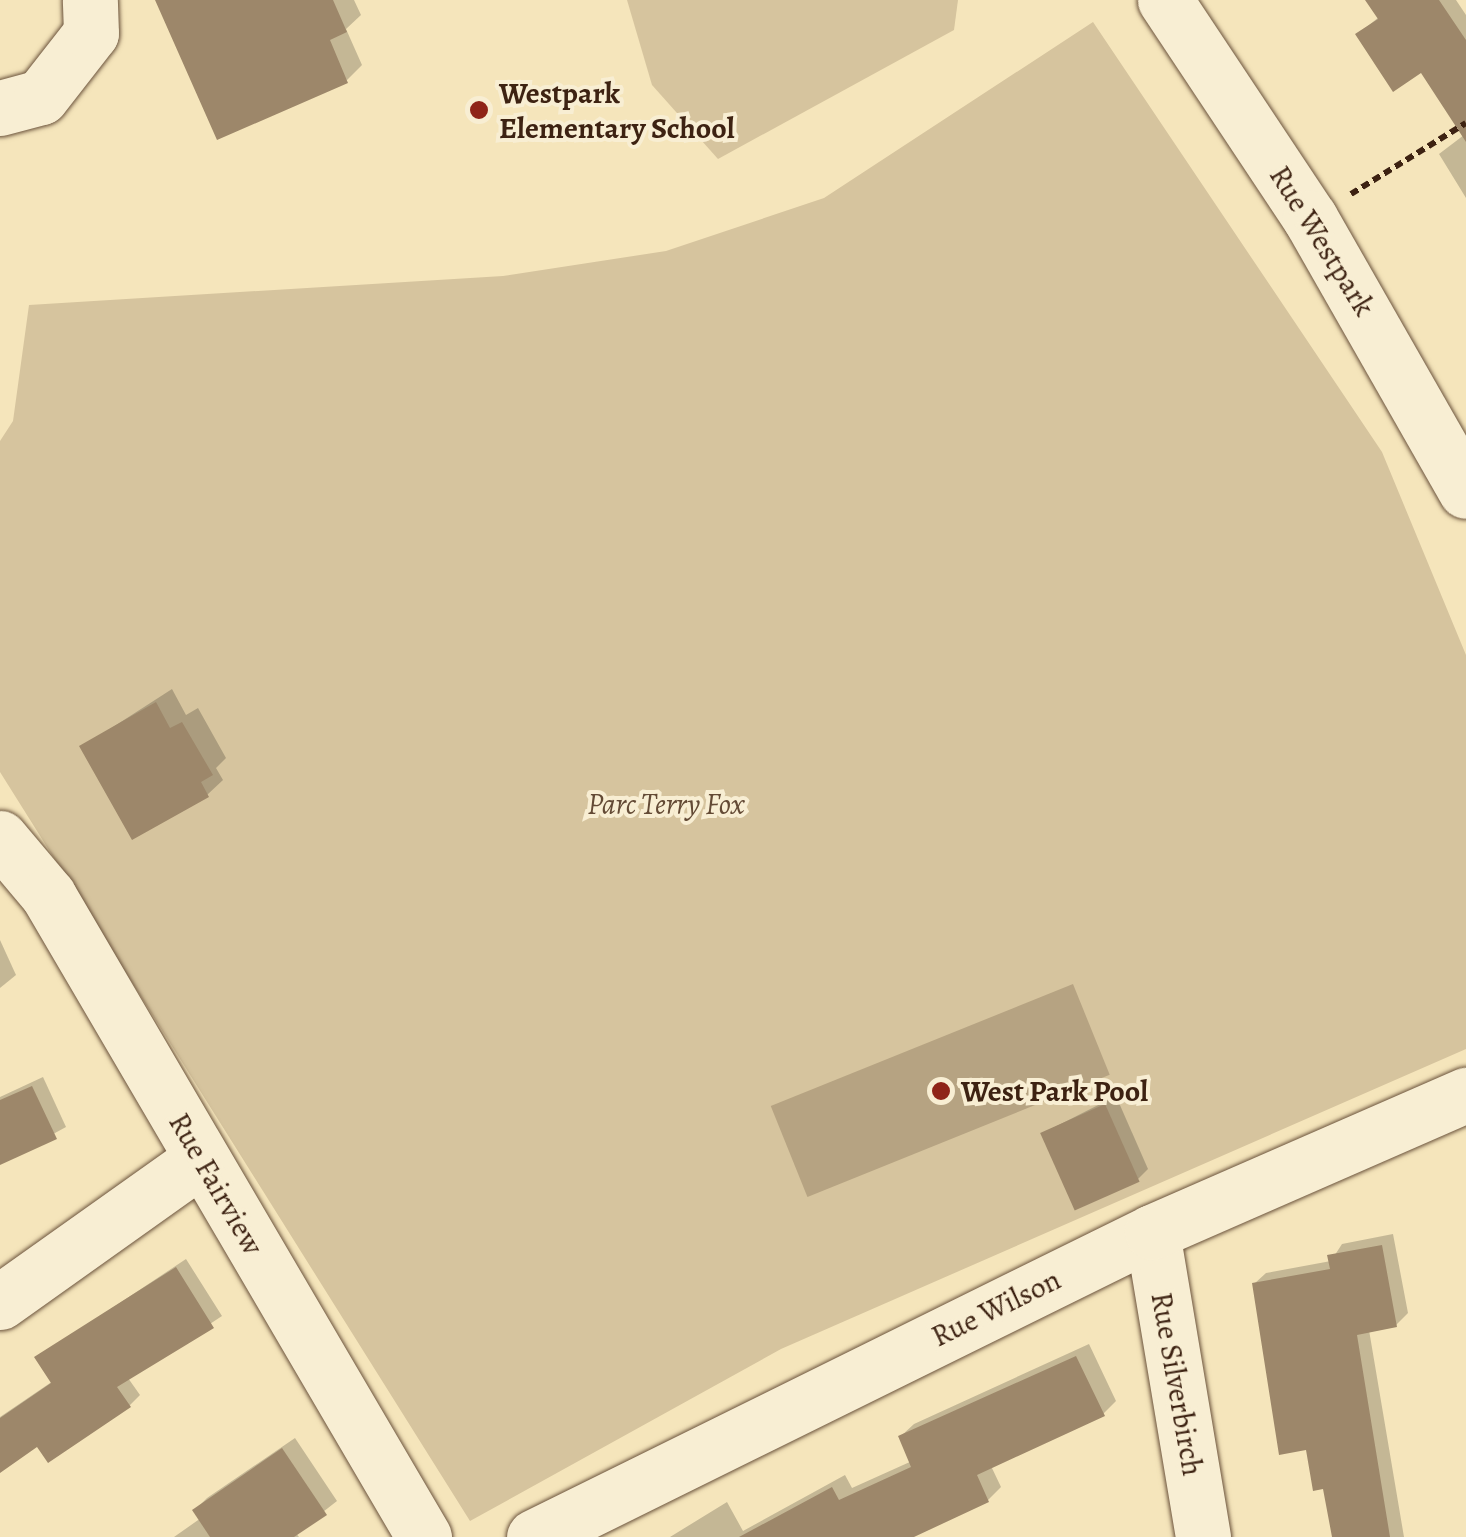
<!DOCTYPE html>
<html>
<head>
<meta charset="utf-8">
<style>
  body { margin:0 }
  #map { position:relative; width:1466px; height:1537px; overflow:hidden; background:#f5e5bb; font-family:Alegreya,serif }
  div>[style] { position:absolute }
  .green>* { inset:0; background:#d6c49e }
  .water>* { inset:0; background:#b6a382; transform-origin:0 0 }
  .shadow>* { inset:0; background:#0003 }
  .building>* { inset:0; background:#9d876a; transform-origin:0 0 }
  .path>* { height:6px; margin-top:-3px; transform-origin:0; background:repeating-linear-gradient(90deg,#3d2212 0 8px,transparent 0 13px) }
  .roads { filter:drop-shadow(0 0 2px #6b533c) drop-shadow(0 0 2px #6b533c) }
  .minor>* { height:55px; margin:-27.5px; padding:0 27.5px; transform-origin:27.5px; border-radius:27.5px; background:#f8eed3 }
  .dots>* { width:28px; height:28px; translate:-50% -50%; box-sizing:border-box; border:5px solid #f8eed3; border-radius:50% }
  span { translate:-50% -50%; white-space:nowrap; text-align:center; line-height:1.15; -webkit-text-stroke:8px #f8eed3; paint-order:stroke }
  .poi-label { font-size:30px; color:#3d2212; font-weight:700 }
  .left { translate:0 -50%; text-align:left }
  .street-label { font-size:30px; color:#3d2212 }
  .park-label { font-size:30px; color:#634a35; font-style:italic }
</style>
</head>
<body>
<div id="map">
  <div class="green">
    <div style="clip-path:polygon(627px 0,958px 0,954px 30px,718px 159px,652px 85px)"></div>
    <div style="clip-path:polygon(1093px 22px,1382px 452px,1466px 655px,1466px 1049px,781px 1349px,470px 1521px,0 772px,0 441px,13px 421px,29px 305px,503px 276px,666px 251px,824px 198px)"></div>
  </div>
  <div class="water">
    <div style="left:1073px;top:984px;width:98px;height:326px;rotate:68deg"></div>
  </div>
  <div class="shadow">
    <div style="clip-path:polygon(158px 0,354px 0,361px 15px,346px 29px,362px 65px,347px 80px)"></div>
    <div style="clip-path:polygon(1368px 0,1456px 0,1466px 15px,1466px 198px,1439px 154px,1464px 135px,1422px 70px,1358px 34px,1379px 17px)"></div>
    <div style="clip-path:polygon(172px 689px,186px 715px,198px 708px,226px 758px,216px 768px,223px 780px,207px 795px,82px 747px)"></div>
    <div style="clip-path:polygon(0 940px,16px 975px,0 988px)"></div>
    <div style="clip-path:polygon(43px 1077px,66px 1127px,0 1163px,0 1097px)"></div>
    <div style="clip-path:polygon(1116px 1096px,1148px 1169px,1138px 1179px,1043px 1133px)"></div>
    <div style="clip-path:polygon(1393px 1234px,1408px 1313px,1396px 1325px,1369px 1330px,1404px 1537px,1334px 1537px,1325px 1486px,1254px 1284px,1266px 1273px,1331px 1261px,1342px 1244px)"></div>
    <div style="clip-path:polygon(186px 1259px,222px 1316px,128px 1378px,140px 1395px,130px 1405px,38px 1443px,0 1470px,0 1417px,53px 1381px,37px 1358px)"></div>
    <div style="clip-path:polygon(1089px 1344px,1116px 1401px,1103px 1414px,991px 1466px,1001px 1487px,988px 1500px,908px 1537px,670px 1537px,727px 1502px,743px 1531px,845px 1475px,852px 1488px,912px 1461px,901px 1436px,914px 1424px)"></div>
    <div style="clip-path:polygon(295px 1438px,337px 1501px,296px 1533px,299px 1537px,174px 1537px,201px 1518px,195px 1510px,207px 1498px)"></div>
  </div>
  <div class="building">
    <div style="clip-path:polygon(155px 0,333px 0,347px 32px,330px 40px,348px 83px,217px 140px)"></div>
    <div style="clip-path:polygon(1365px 0,1439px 0,1466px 40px,1466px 142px,1421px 73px,1393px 92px,1355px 34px,1378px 19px)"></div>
    <div style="clip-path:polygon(156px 702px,170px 728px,182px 722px,213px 775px,201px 782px,209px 797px,132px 840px,79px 746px)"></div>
    <div style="clip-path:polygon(32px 1086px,57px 1139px,0 1165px,0 1100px)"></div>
    <div style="left:1105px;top:1104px;width:85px;height:71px;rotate:66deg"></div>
    <div style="clip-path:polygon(1382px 1245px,1397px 1327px,1357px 1335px,1390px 1537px,1332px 1537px,1323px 1489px,1313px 1491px,1306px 1450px,1279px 1455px,1252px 1283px,1330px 1269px,1327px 1255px)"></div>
    <div style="clip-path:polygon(176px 1267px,214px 1328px,117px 1387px,131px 1407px,48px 1463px,37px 1447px,0 1473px,0 1418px,51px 1383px,34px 1357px)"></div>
    <div style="clip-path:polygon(1076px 1356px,1105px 1416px,977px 1475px,989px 1502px,914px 1537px,739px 1537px,832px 1487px,839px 1500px,911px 1467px,898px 1436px)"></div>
    <div style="clip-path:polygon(282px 1448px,327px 1515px,294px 1537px,210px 1537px,192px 1510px)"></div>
  </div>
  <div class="path">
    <div style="left:1351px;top:194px;width:135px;rotate:-31.7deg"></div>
  </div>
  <div class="roads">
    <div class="minor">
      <div style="left:1165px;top:0;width:262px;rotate:56.4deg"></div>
      <div style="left:1310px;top:218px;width:314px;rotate:60.3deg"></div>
      <div style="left:0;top:108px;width:42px;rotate:-15deg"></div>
      <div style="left:41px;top:97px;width:81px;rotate:-52deg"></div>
      <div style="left:91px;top:33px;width:33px;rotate:-92deg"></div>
      <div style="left:0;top:838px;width:75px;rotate:49.9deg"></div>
      <div style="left:48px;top:895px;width:744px;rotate:59.64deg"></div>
      <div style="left:1152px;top:1232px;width:309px;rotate:80.5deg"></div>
      <div style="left:0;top:1302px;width:247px;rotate:-35.4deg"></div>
      <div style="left:534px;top:1537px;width:689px;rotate:-26.27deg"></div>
      <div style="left:1152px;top:1232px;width:343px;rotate:-23.6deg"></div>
    </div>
  </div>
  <div class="dots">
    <div style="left:479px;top:110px;background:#8f2418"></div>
    <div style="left:941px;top:1091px;background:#8f2418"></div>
  </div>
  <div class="poi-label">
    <span class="left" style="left:499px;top:110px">Westpark<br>Elementary School</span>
    <span class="left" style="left:961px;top:1091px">West Park Pool</span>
  </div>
  <div class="street-label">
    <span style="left:1322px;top:241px;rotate:58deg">Rue Westpark</span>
    <span style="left:216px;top:1184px;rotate:60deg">Rue Fairview</span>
    <span style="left:996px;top:1308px;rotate:-26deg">Rue Wilson</span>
    <span style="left:1177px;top:1384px;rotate:80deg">Rue Silverbirch</span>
  </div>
  <div class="park-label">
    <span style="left:666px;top:804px">Parc Terry Fox</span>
  </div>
</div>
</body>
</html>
